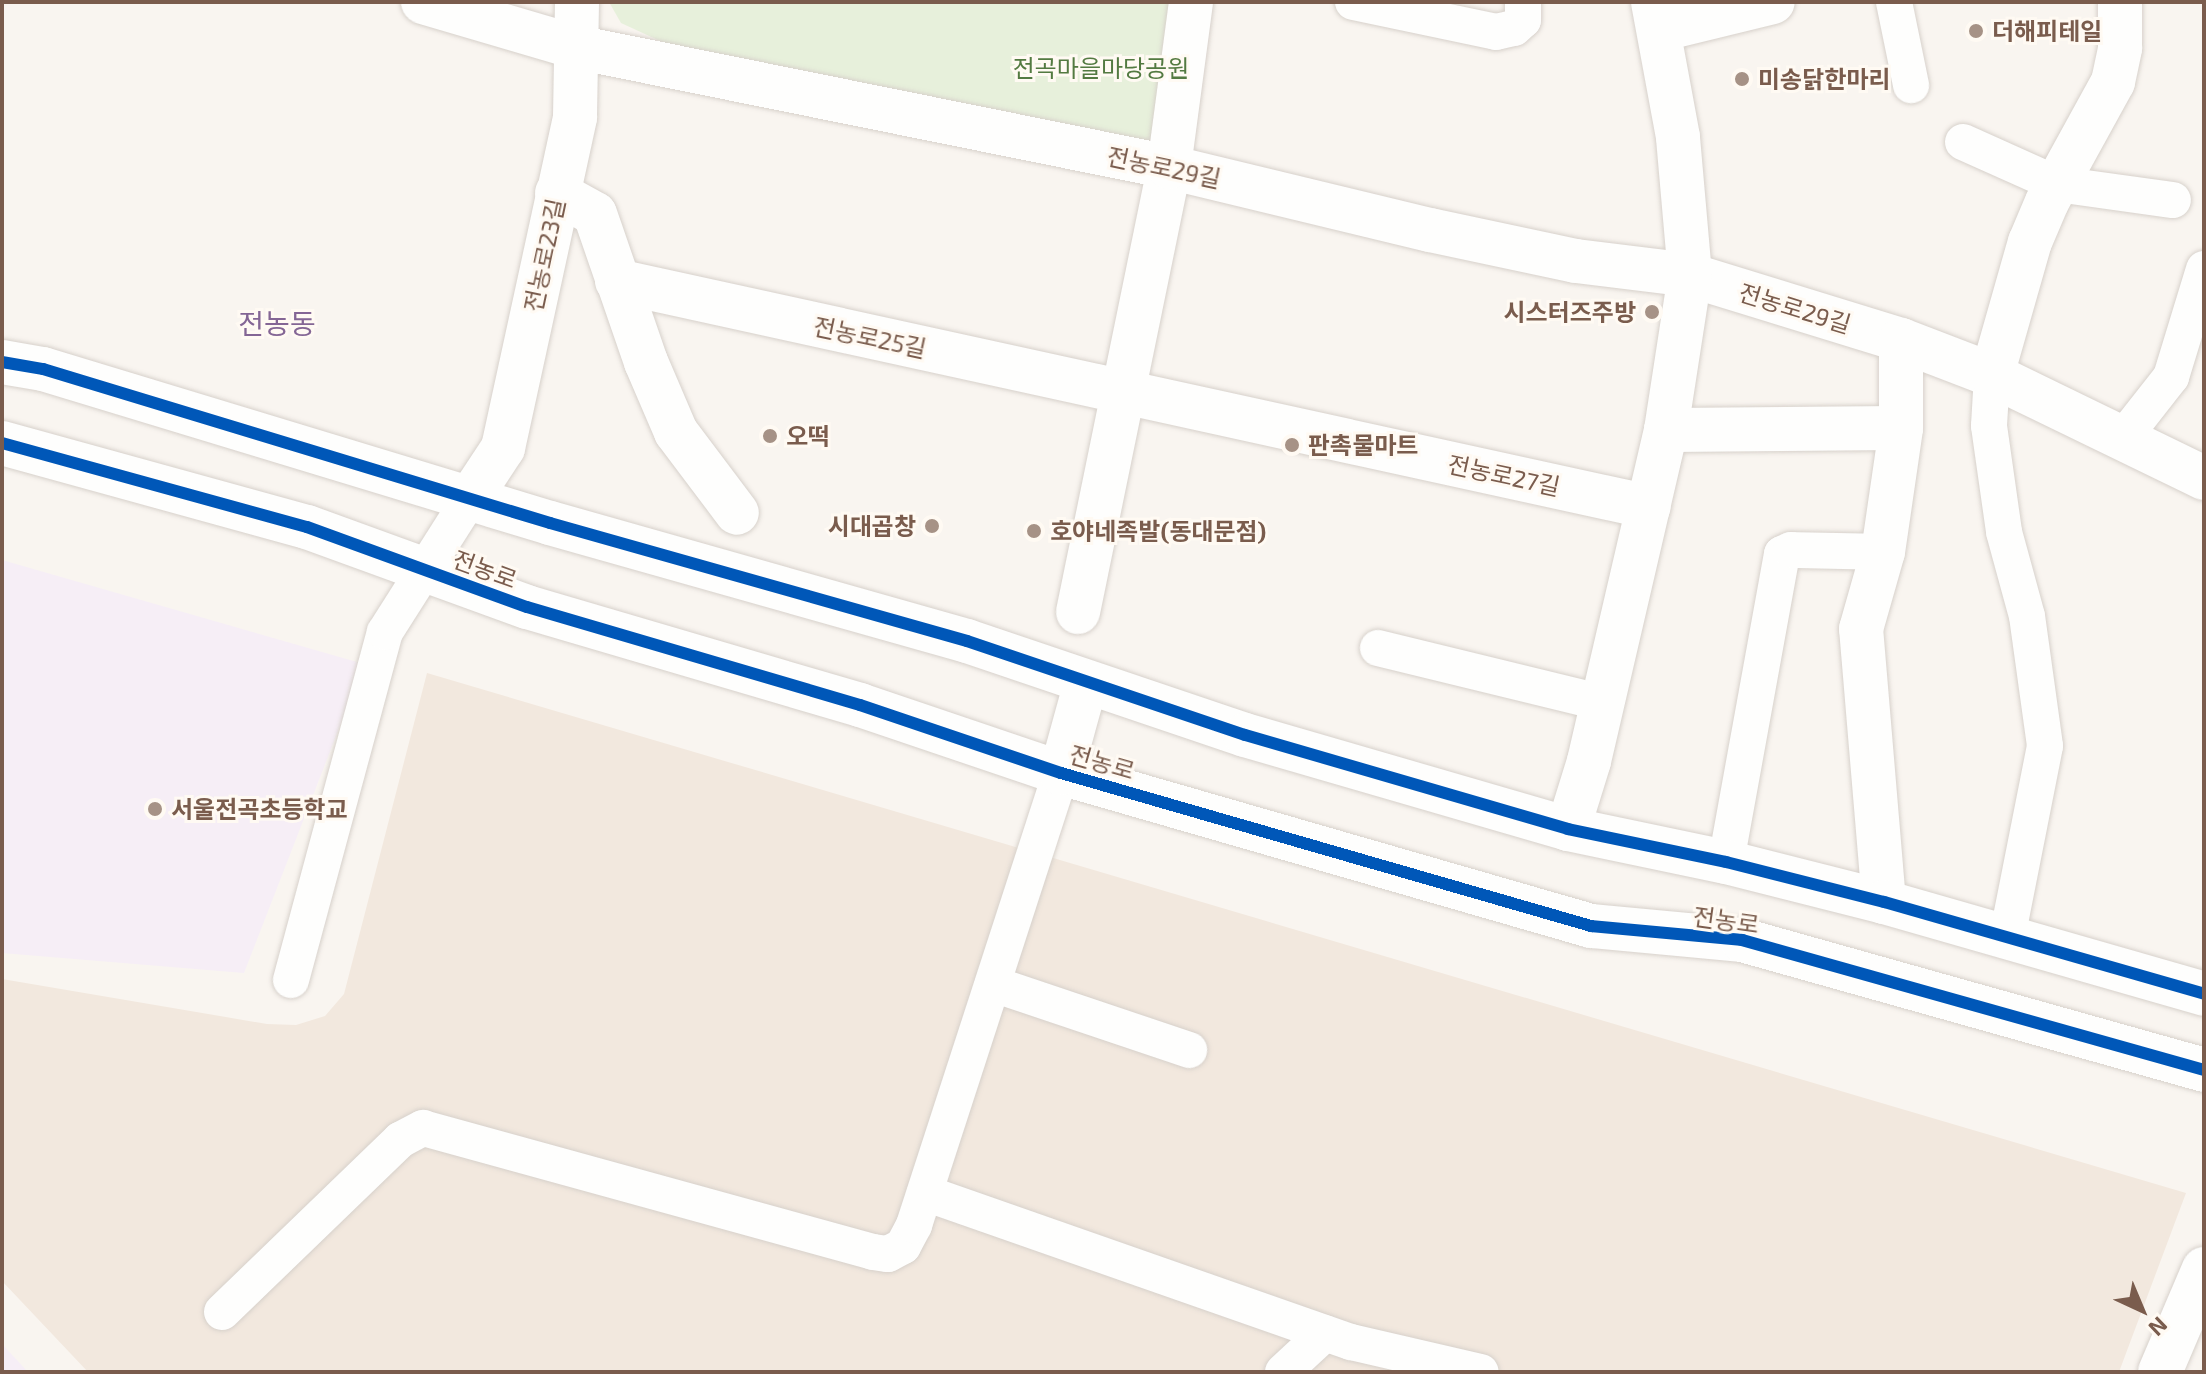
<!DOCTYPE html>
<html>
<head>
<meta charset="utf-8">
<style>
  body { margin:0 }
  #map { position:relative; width:2206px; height:1374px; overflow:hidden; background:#f9f5f0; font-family:"Exo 2","Noto Sans KR",sans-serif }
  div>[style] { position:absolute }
  .residential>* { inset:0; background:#f2e8de }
  .education>* { inset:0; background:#f6eef6 }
  .green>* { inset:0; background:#e7f0db }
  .roads { filter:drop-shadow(0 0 2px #d7d1cb) drop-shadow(0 0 2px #d7d1cb) }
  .lane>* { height:36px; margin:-18px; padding:0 18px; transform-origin:18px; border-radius:18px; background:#fefefd }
  .street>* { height:44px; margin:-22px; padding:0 22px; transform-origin:22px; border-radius:22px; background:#fefefd }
  .secondary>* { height:44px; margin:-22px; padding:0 22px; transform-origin:22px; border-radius:22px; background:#fefefd }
  .cycleway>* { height:12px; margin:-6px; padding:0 6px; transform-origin:6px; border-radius:6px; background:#0057b8 }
  .dots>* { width:22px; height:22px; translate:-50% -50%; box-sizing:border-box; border:4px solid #fffaf3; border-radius:50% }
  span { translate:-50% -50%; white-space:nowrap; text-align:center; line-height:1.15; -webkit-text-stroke:6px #fffaf3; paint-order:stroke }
  .poi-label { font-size:24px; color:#7a5c4d; font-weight:700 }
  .left { translate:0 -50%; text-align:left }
  .right { translate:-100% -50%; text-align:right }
  .park-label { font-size:24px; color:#537a41 }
  .street-label { font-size:24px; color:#7a5c4d }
  .quarter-label { font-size:28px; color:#846695 }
  .frame { position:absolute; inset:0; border:4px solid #7a5c4d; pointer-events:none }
  .north { position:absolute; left:2102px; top:1270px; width:80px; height:80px; -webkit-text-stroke:6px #fffaf3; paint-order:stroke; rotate:136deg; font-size:22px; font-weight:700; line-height:32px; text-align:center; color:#7a5c4d }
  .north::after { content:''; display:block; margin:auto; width:28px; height:36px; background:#7a5c4d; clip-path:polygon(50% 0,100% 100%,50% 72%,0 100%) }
</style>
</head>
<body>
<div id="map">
  <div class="residential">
    <div style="clip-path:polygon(427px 673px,2186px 1193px,2119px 1372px,88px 1372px,2px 1281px,2px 979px,267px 1024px,296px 1025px,325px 1016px,344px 994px)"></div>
  </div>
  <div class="education">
    <div style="clip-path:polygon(2px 560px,364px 664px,244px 973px,2px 953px)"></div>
    <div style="clip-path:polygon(2px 1344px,28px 1372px,2px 1372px)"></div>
  </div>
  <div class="green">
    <div style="clip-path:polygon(609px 2px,1179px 2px,1159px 148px,671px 46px,621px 23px)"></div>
  </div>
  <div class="roads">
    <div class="lane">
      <div style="left:1353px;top:2px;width:146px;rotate:11.8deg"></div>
      <div style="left:1496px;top:32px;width:18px;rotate:-13deg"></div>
      <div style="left:1514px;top:28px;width:12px;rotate:-42deg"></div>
      <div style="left:1523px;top:20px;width:18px;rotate:-90deg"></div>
      <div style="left:1894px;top:2px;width:85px;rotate:78.4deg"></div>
      <div style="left:1963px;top:142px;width:103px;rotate:24.1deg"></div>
      <div style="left:2057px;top:184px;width:117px;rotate:7.9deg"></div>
      <div style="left:1992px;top:375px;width:51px;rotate:93.4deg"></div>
      <div style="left:1989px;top:426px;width:107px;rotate:81.9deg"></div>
      <div style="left:2004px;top:532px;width:87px;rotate:74.7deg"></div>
      <div style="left:2027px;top:616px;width:131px;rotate:82.1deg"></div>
      <div style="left:2045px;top:746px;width:196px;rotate:101.2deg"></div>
      <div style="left:2123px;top:438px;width:78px;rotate:-51.8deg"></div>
      <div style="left:2171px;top:377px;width:113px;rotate:-73deg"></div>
      <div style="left:1378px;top:648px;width:232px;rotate:13.7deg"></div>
      <div style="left:1726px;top:862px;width:313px;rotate:-79.7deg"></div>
      <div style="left:1782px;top:554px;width:10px;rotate:-24deg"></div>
      <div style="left:1791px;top:550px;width:92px;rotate:1.2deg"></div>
      <div style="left:291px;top:980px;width:360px;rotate:-74.9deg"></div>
      <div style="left:385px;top:632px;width:159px;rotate:-57.6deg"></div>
      <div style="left:993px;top:984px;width:207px;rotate:18.6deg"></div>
      <div style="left:925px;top:1193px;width:451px;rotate:19.3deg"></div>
      <div style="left:1351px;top:1342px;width:133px;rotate:13deg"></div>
      <div style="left:222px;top:1312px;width:248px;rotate:-44deg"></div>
      <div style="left:400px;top:1140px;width:26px;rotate:-28deg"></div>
      <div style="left:423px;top:1128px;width:467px;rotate:15.4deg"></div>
      <div style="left:873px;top:1252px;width:15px;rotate:8deg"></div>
      <div style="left:888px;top:1254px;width:17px;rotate:-28deg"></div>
      <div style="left:903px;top:1246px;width:24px;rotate:-62deg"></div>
      <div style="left:914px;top:1225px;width:475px;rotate:-72deg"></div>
      <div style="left:1283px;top:1372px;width:57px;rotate:-42.9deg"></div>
    </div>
    <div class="street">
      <div style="left:423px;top:2px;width:159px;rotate:16.4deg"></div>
      <div style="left:576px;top:47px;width:605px;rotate:11.44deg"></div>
      <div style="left:1169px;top:167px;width:268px;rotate:13.6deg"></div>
      <div style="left:1430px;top:230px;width:149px;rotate:12deg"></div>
      <div style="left:1576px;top:261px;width:115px;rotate:7deg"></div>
      <div style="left:1690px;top:275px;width:221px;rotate:17.1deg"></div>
      <div style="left:1901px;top:340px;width:97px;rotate:21deg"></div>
      <div style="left:1992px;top:375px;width:236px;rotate:25.9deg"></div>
      <div style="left:1659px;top:30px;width:117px;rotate:-13.8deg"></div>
      <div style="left:557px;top:193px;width:43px;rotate:28.9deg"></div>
      <div style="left:595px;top:214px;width:157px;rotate:71deg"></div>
      <div style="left:646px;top:362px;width:76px;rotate:66.8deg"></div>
      <div style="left:676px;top:432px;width:101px;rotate:53deg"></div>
      <div style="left:617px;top:281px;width:1056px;rotate:12.35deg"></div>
      <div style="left:1992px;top:375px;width:138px;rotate:-74.1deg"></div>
      <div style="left:2030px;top:242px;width:43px;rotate:-67deg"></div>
      <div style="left:2047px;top:202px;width:137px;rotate:-61.2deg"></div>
      <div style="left:2113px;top:82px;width:35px;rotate:-78deg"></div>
      <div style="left:2120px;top:48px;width:46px;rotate:-90deg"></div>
      <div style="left:1666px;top:430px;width:235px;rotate:-0.5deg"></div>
      <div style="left:470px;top:498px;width:60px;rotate:-56.6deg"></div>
      <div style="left:503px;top:448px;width:339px;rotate:-77.7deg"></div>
      <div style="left:575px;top:117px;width:115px;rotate:-89deg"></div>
      <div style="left:1078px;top:612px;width:454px;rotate:-78.4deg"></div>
      <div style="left:1169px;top:167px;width:166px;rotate:-82.4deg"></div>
      <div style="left:1568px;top:829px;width:71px;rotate:-72.8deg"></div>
      <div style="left:1589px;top:761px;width:340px;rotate:-76.9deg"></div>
      <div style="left:1666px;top:430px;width:157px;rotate:-81.2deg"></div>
      <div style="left:1690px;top:275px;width:139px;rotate:-95deg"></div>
      <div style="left:1678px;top:137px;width:137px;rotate:-100.5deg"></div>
      <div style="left:1884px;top:902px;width:274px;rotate:-94.8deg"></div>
      <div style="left:1861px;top:629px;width:80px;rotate:-74.1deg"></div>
      <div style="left:1883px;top:552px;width:125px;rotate:-81.7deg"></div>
      <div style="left:1901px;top:428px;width:88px;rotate:-90deg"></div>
      <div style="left:2160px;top:1372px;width:112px;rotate:-66.9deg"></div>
    </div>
    <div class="secondary">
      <div style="left:2px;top:362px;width:42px;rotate:9.7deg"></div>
      <div style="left:43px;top:369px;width:530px;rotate:16.9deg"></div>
      <div style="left:550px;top:523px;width:433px;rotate:15.8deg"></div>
      <div style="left:967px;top:641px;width:293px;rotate:18.7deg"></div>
      <div style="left:1245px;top:735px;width:336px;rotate:16.2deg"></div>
      <div style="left:1568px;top:829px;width:161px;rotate:11.8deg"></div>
      <div style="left:1726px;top:862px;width:163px;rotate:14.2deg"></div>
      <div style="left:1884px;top:902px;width:333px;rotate:16deg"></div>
      <div style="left:2px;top:443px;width:316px;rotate:15.4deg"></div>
      <div style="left:307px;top:527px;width:234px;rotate:20deg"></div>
      <div style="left:527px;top:607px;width:347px;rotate:16.4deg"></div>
      <div style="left:860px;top:705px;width:212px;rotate:18.7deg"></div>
      <div style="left:1061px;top:773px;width:552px;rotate:16.1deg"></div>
      <div style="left:1591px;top:926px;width:152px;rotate:5.3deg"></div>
      <div style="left:1742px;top:940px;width:480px;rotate:15.7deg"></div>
      <div style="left:1061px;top:773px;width:94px;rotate:-74.6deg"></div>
    </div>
  </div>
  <div class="cycleway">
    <div style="left:2px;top:362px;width:42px;rotate:9.7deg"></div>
    <div style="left:43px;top:369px;width:530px;rotate:16.9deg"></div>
    <div style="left:550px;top:523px;width:433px;rotate:15.8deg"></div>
    <div style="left:967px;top:641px;width:293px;rotate:18.7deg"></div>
    <div style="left:1245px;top:735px;width:336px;rotate:16.2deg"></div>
    <div style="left:1568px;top:829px;width:161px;rotate:11.8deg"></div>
    <div style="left:1726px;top:862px;width:163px;rotate:14.2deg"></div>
    <div style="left:1884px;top:902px;width:333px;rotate:16deg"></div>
    <div style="left:2px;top:443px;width:316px;rotate:15.4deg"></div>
    <div style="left:307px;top:527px;width:234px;rotate:20deg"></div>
    <div style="left:527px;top:607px;width:347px;rotate:16.4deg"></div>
    <div style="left:860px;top:705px;width:212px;rotate:18.7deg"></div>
    <div style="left:1061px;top:773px;width:552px;rotate:16.1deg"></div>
    <div style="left:1591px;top:926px;width:152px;rotate:5.3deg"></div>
    <div style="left:1742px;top:940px;width:480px;rotate:15.7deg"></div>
  </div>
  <div class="dots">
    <div style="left:1976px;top:31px;background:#a69286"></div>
    <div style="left:1742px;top:79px;background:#a69286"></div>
    <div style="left:1652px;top:312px;background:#a69286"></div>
    <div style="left:770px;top:436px;background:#a69286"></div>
    <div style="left:1292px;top:445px;background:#a69286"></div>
    <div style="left:932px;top:526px;background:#a69286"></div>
    <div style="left:1034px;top:531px;background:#a69286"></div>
    <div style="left:155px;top:809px;background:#a69286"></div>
  </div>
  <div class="poi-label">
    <span class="left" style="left:1992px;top:31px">더해피테일</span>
    <span class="left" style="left:1758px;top:79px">미송닭한마리</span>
    <span class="right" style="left:1636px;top:312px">시스터즈주방</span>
    <span class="left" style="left:786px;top:436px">오떡</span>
    <span class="left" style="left:1308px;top:445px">판촉물마트</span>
    <span class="right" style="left:916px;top:526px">시대곱창</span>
    <span class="left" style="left:1050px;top:531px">호야네족발(동대문점)</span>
    <span class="left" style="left:171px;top:809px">서울전곡초등학교</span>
  </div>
  <div class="park-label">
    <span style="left:1101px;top:68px">전곡마을마당공원</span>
  </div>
  <div class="street-label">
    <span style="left:1164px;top:167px;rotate:12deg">전농로29길</span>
    <span style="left:544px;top:255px;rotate:-78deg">전농로23길</span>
    <span style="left:1795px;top:308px;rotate:17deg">전농로29길</span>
    <span style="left:870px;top:337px;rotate:12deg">전농로25길</span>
    <span style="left:1504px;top:475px;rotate:12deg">전농로27길</span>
    <span style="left:485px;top:569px;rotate:20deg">전농로</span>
    <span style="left:1102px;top:762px;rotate:16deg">전농로</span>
    <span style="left:1726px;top:920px;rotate:8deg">전농로</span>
  </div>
  <div class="quarter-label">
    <span style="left:277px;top:323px">전농동</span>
  </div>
  <div class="frame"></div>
  <div class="north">N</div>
</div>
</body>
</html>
